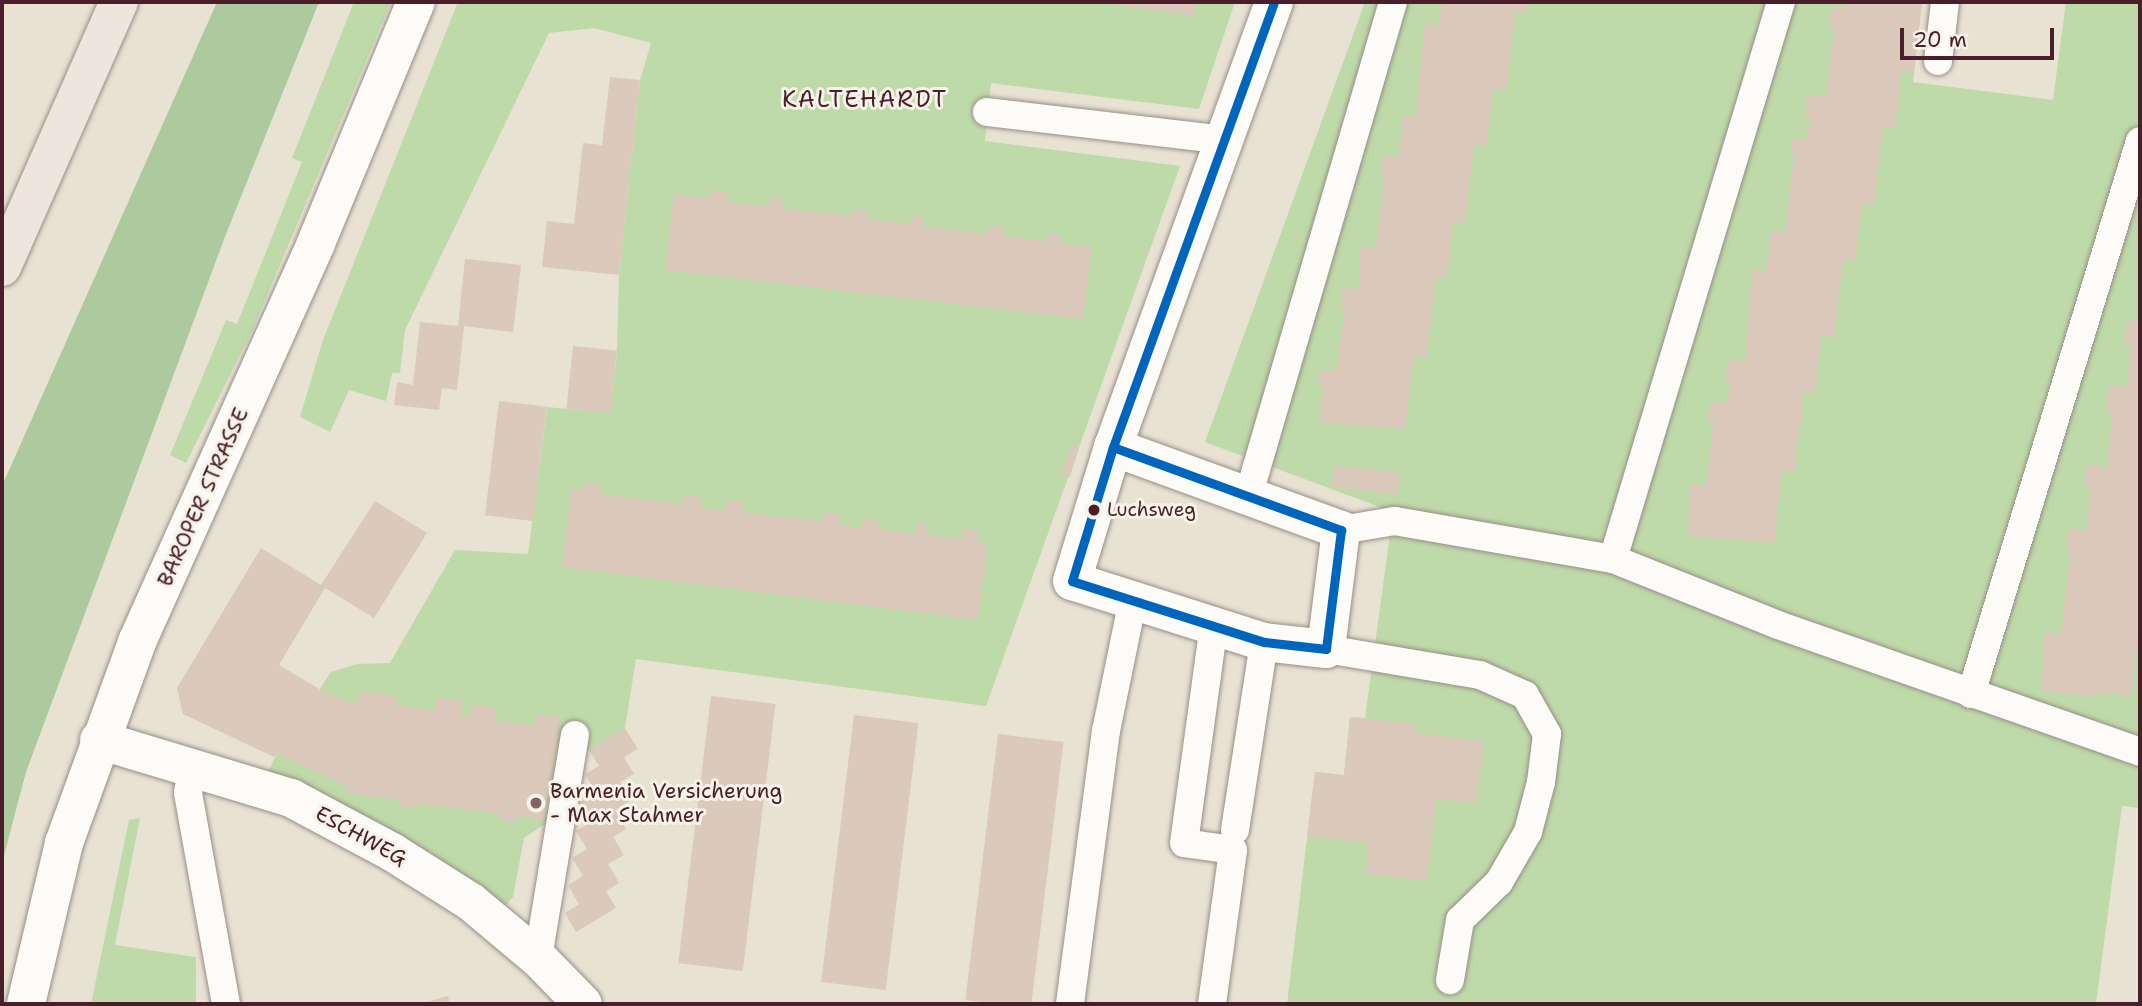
<!DOCTYPE html>
<html>
<head>
<meta charset="utf-8">
<style>
  body { margin:0 }
  #map { position:relative; width:2142px; height:1006px; overflow:hidden; background:#e8e2d3; font-family:"Shantell Sans",sans-serif }
  div>[style] { position:absolute }
  .green>* { inset:0; background:#bedaa9 }
  .forest>* { inset:0; background:#adca9f }
  .building>* { inset:0; background:#dbc9bb; transform-origin:0 0 }
  .roads { filter:drop-shadow(0 0 2px #988e88) drop-shadow(0 0 2px #988e88) }
  .service>* { height:28px; margin:-14px; padding:0 14px; transform-origin:14px; border-radius:14px; background:#fcfbf8 }
  .minor>* { height:38px; margin:-19px; padding:0 19px; transform-origin:19px; border-radius:19px; background:#fcfbf8 }
  .motorway>* { height:38px; margin:-19px; padding:0 19px; transform-origin:19px; border-radius:19px; background:#eee5dd }
  .bus-1>* { height:9px; margin:-4.5px; padding:0 4.5px; transform-origin:4.5px; border-radius:4.5px; background:#0065bd }
  .dots>* { width:19px; height:19px; translate:-50% -50%; box-sizing:border-box; border:4px solid #f7f3e8; border-radius:50% }
  span { translate:-50% -50%; white-space:nowrap; text-align:center; line-height:1.15; -webkit-text-stroke:6px #f7f3e8; paint-order:stroke }
  .bus-label { font-size:19px; color:#4a1f2b }
  .left { translate:0 -50%; text-align:left }
  .street-label { font-size:21px; color:#4a1f2b }
  .poi-label { font-size:21px; color:#4a1f2b }
  .neighbourhood-label { font-size:23px; color:#4a1f2b; letter-spacing:2px }
  .frame { position:absolute; inset:0; border:4px solid #4a1f2b; pointer-events:none }
  .scale { position:absolute; left:1900px; top:28px; width:154px; height:32px; box-sizing:border-box; border:4px solid #4a1f2b; border-top:0; padding-left:9px; font-size:21px; line-height:24px; white-space:nowrap; color:#4a1f2b; -webkit-text-stroke:5px #f7f3e8; paint-order:stroke }
</style>
</head>
<body>
<div id="map">
  <div class="green">
    <div style="clip-path:polygon(354px 2px,391px 2px,252px 331px,186px 463px,170px 455px,226px 320px,237px 324px,302px 162px,292px 158px)"></div>
    <div style="clip-path:polygon(458px 2px,1235px 2px,1199px 109px,991px 83px,985px 141px,1180px 166px,986px 706px,636px 659px,625px 728px,589px 750px,563px 758px,548px 822px,524px 838px,513px 897px,501px 911px,266px 776px,277px 753px,331px 672px,357px 664px,390px 663px,455px 550px,528px 554px,547px 407px,610px 413px,617px 351px,619px 275px,640px 80px,651px 43px,594px 28px,549px 33px,405px 330px,400px 373px,392px 373px,386px 401px,349px 390px,330px 432px,300px 417px,323px 340px)"></div>
    <div style="clip-path:polygon(1365px 2px,1922px 2px,1913px 82px,2053px 100px,2066px 2px,2140px 2px,2140px 808px,2122px 806px,2096px 1004px,1287px 1004px,1315px 772px,1344px 775px,1350px 717px,1365px 718px,1393px 512px,1205px 442px)"></div>
    <div style="clip-path:polygon(140px 818px,115px 945px,196px 957px,196px 1004px,91px 1004px,129px 820px)"></div>
  </div>
  <div class="forest">
    <div style="clip-path:polygon(217px 2px,319px 2px,226px 234px,26px 772px,2px 863px,2px 486px)"></div>
  </div>
  <div class="building">
    <div style="clip-path:polygon(1096px 2px,1196px 2px,1194px 16px)"></div>
    <div style="clip-path:polygon(1441px 2px,1529px 2px,1528px 13px,1515px 12px,1506px 91px,1493px 90px,1486px 146px,1474px 144px,1465px 223px,1453px 222px,1447px 278px,1436px 277px,1427px 357px,1414px 356px,1405px 429px,1319px 422px,1324px 387px,1319px 387px,1321px 369px,1337px 370px,1345px 307px,1340px 307px,1343px 287px,1359px 289px,1359px 246px,1376px 248px,1384px 177px,1381px 176px,1383px 156px,1398px 157px,1403px 115px,1416px 117px,1425px 23px,1439px 25px)"></div>
    <div style="clip-path:polygon(1848px 2px,1922px 2px,1914px 72px,1902px 70px,1895px 128px,1883px 126px,1874px 206px,1862px 204px,1855px 260px,1843px 259px,1834px 337px,1821px 336px,1815px 393px,1804px 392px,1795px 472px,1782px 470px,1774px 543px,1688px 536px,1690px 483px,1706px 485px,1713px 422px,1708px 421px,1711px 402px,1727px 403px,1730px 383px,1725px 382px,1728px 360px,1745px 362px,1752px 270px,1766px 271px,1771px 230px,1785px 231px,1794px 154px,1791px 153px,1792px 138px,1807px 140px,1810px 117px,1805px 117px,1807px 95px,1826px 97px,1834px 27px,1829px 27px,1831px 6px,1847px 8px)"></div>
    <div style="clip-path:polygon(610px 77px,640px 80px,619px 275px,542px 267px,547px 221px,574px 224px,583px 143px,602px 145px)"></div>
    <div style="clip-path:polygon(712px 190px,728px 192px,726px 201px,769px 206px,770px 197px,784px 199px,782px 208px,851px 216px,852px 209px,868px 210px,867px 219px,910px 224px,911px 216px,924px 218px,923px 226px,988px 234px,989px 226px,1005px 227px,1004px 236px,1047px 241px,1048px 233px,1061px 235px,1060px 243px,1092px 247px,1083px 319px,665px 270px,674px 194px,710px 198px)"></div>
    <div style="clip-path:polygon(465px 259px,521px 265px,513px 332px,464px 326px,457px 390px,442px 388px,439px 410px,394px 405px,397px 382px,413px 385px,420px 322px,458px 326px)"></div>
    <div style="clip-path:polygon(2127px 320px,2140px 321px,2140px 618px,2131px 696px,2098px 692px,2097px 697px,2041px 691px,2045px 632px,2061px 634px,2070px 554px,2067px 554px,2069px 528px,2086px 530px,2091px 488px,2084px 487px,2086px 465px,2107px 467px,2112px 412px,2106px 411px,2109px 385px,2126px 387px,2131px 346px,2124px 345px)"></div>
    <div style="left:573px;top:346px;width:44px;height:63px;rotate:6deg"></div>
    <div style="left:499px;top:401px;width:48px;height:115px;rotate:7deg"></div>
    <div style="left:1071px;top:444px;width:9px;height:32px;rotate:18deg"></div>
    <div style="left:1335px;top:465px;width:66px;height:22px;rotate:7deg"></div>
    <div style="clip-path:polygon(583px 482px,601px 484px,600px 494px,682px 504px,683px 495px,703px 497px,701px 508px,725px 511px,726px 500px,744px 502px,743px 512px,822px 522px,823px 512px,841px 514px,839px 525px,862px 528px,863px 518px,879px 520px,878px 529px,916px 534px,917px 522px,929px 524px,928px 535px,961px 539px,962px 529px,979px 530px,977px 542px,988px 543px,978px 620px,562px 567px,572px 488px,583px 489px)"></div>
    <div style="clip-path:polygon(375px 501px,427px 533px,374px 618px,325px 588px,279px 665px,321px 690px,358px 705px,359px 691px,395px 696px,395px 705px,435px 710px,437px 698px,463px 701px,461px 715px,470px 717px,471px 704px,497px 708px,495px 720px,535px 726px,536px 714px,560px 717px,555px 756px,563px 758px,561px 773px,551px 772px,545px 820px,518px 816px,518px 822px,499px 820px,500px 814px,418px 803px,418px 809px,398px 806px,399px 800px,346px 793px,347px 786px,277px 753px,274px 757px,183px 714px,177px 688px,261px 548px,321px 585px)"></div>
    <div style="left:711px;top:696px;width:65px;height:269px;rotate:7deg"></div>
    <div style="left:854px;top:715px;width:65px;height:269px;rotate:7deg"></div>
    <div style="clip-path:polygon(1350px 717px,1416px 724px,1415px 733px,1484px 741px,1476px 803px,1436px 799px,1427px 881px,1366px 874px,1369px 843px,1307px 836px,1315px 772px,1344px 775px)"></div>
    <div style="clip-path:polygon(625px 728px,638px 749px,624px 757px,634px 774px,620px 782px,630px 801px,615px 810px,626px 829px,613px 837px,624px 855px,608px 864px,619px 883px,606px 891px,616px 908px,576px 932px,565px 913px,579px 904px,568px 885px,583px 876px,572px 858px,587px 849px,576px 831px,591px 822px,580px 802px,596px 793px,585px 774px,599px 766px,589px 750px)"></div>
    <div style="left:998px;top:734px;width:66px;height:268px;rotate:7deg"></div>
    <div style="clip-path:polygon(448px 996px,450px 1004px,422px 1004px,422px 1003px)"></div>
  </div>
  <div class="roads">
    <div class="service">
      <div style="left:1938px;top:61px;width:59px;rotate:-83.2deg"></div>
      <div style="left:987px;top:112px;width:240px;rotate:6.7deg"></div>
      <div style="left:1248px;top:497px;width:516px;rotate:-73.67deg"></div>
      <div style="left:1341px;top:530px;width:55px;rotate:-9.5deg"></div>
      <div style="left:1395px;top:521px;width:221px;rotate:9.9deg"></div>
      <div style="left:1613px;top:559px;width:178px;rotate:21.8deg"></div>
      <div style="left:1778px;top:625px;width:384px;rotate:19.3deg"></div>
      <div style="left:1613px;top:559px;width:582px;rotate:-73.22deg"></div>
      <div style="left:1326px;top:649px;width:156px;rotate:9.6deg"></div>
      <div style="left:1480px;top:675px;width:49px;rotate:24deg"></div>
      <div style="left:1525px;top:695px;width:45px;rotate:60.6deg"></div>
      <div style="left:1547px;top:734px;width:48px;rotate:97.1deg"></div>
      <div style="left:1541px;top:782px;width:52px;rotate:104.6deg"></div>
      <div style="left:1528px;top:832px;width:58px;rotate:120.1deg"></div>
      <div style="left:1499px;top:882px;width:54px;rotate:135.7deg"></div>
      <div style="left:1460px;top:920px;width:61px;rotate:99.5deg"></div>
      <div style="left:1971px;top:694px;width:578px;rotate:-73.01deg"></div>
      <div style="left:192px;top:768px;width:25px;rotate:99deg"></div>
      <div style="left:188px;top:793px;width:214px;rotate:79.8deg"></div>
      <div style="left:1235px;top:830px;width:190px;rotate:-81.2deg"></div>
      <div style="left:538px;top:958px;width:226px;rotate:-80.6deg"></div>
      <div style="left:1070px;top:1004px;width:275px;rotate:-82.5deg"></div>
      <div style="left:1106px;top:731px;width:135px;rotate:-78.4deg"></div>
      <div style="left:1212px;top:1004px;width:155px;rotate:-82.2deg"></div>
      <div style="left:1233px;top:850px;width:49px;rotate:-171.9deg"></div>
      <div style="left:1184px;top:843px;width:220px;rotate:-82.2deg"></div>
    </div>
    <div class="minor">
      <div style="left:1113px;top:447px;width:243px;rotate:20deg"></div>
      <div style="left:1341px;top:530px;width:120px;rotate:97.2deg"></div>
      <div style="left:1326px;top:649px;width:62px;rotate:-173.6deg"></div>
      <div style="left:1264px;top:642px;width:201px;rotate:-162.4deg"></div>
      <div style="left:1072px;top:581px;width:140px;rotate:-73deg"></div>
      <div style="left:1113px;top:447px;width:473px;rotate:-70.1deg"></div>
      <div style="left:99px;top:740px;width:201px;rotate:16.8deg"></div>
      <div style="left:291px;top:798px;width:115px;rotate:28.1deg"></div>
      <div style="left:392px;top:852px;width:93px;rotate:32.3deg"></div>
      <div style="left:471px;top:902px;width:87px;rotate:39.9deg"></div>
      <div style="left:538px;top:958px;width:64px;rotate:45.6deg"></div>
      <div style="left:26px;top:1004px;width:165px;rotate:-76.7deg"></div>
      <div style="left:64px;top:843px;width:214px;rotate:-70deg"></div>
      <div style="left:137px;top:642px;width:437px;rotate:-65.8deg"></div>
      <div style="left:316px;top:243px;width:261px;rotate:-67.5deg"></div>
    </div>
    <div class="motorway">
      <div style="left:2px;top:267px;width:290px;rotate:-66.2deg"></div>
    </div>
  </div>
  <div class="bus-1">
    <div style="left:1113px;top:447px;width:243px;rotate:20deg"></div>
    <div style="left:1341px;top:530px;width:120px;rotate:97.2deg"></div>
    <div style="left:1326px;top:649px;width:62px;rotate:-173.6deg"></div>
    <div style="left:1264px;top:642px;width:201px;rotate:-162.4deg"></div>
    <div style="left:1072px;top:581px;width:140px;rotate:-73deg"></div>
    <div style="left:1113px;top:447px;width:473px;rotate:-70.1deg"></div>
  </div>
  <div class="dots">
    <div style="left:1094px;top:510px;background:#4a1f2b"></div>
    <div style="left:536px;top:803px;background:#816366"></div>
  </div>
  <div class="bus-label">
    <span class="left" style="left:1107px;top:510px">Luchsweg</span>
  </div>
  <div class="street-label">
    <span style="left:203px;top:497px;rotate:-66deg">BAROPER STRASSE</span>
    <span style="left:361px;top:836px;rotate:29deg">ESCHWEG</span>
  </div>
  <div class="poi-label">
    <span class="left" style="left:550px;top:803px">Barmenia Versicherung<br>- Max Stahmer</span>
  </div>
  <div class="neighbourhood-label">
    <span style="left:865px;top:99px">KALTEHARDT</span>
  </div>
  <div class="frame"></div>
  <div class="scale">20 m</div>
</div>
</body>
</html>
